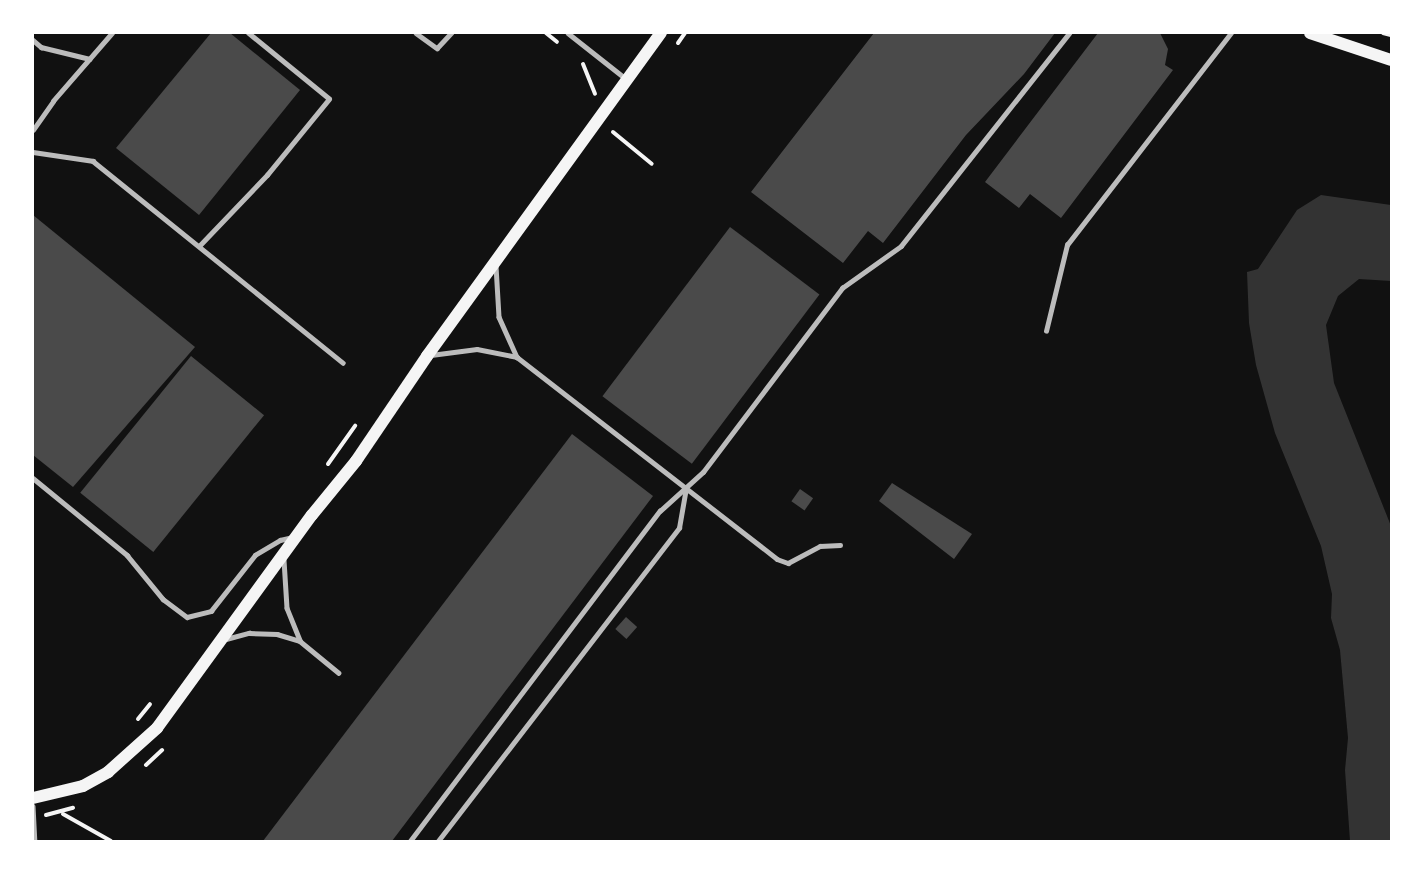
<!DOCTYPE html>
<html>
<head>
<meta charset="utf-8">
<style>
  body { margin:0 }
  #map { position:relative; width:1424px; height:874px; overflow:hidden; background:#111; font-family:"Public Sans",sans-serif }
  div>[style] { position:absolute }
  .water>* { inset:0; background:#333 }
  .building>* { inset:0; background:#4a4a4a; transform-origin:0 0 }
  .path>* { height:4px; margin:-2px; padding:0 2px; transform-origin:2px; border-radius:2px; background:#f5f5f5 }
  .service>* { height:4.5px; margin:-2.25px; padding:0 2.25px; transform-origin:2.25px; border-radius:2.25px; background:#bcbcbc }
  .secondary>* { height:12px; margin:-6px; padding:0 6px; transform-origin:6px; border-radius:6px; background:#f5f5f5 }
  span { translate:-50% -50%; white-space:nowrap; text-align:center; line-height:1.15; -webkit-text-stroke:6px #fff; paint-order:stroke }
  .frame { position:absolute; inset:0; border:34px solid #fff; pointer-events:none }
</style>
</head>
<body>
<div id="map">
  <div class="water">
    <div style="clip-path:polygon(1321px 195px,1391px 205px,1391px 281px,1359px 279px,1338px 296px,1326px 325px,1334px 383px,1391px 526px,1391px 841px,1350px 841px,1345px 770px,1348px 738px,1340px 650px,1331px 618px,1332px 594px,1321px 546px,1275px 433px,1256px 365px,1249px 323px,1247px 272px,1258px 269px,1297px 210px)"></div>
  </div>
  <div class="building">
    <div style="clip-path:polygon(211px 33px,230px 33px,300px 90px,199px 215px,116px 148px)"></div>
    <div style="clip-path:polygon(874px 33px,1055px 33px,1024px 74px,966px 135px,883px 243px,868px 231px,843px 263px,751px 192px)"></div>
    <div style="clip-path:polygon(1098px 33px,1160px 33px,1168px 49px,1165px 65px,1173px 70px,1061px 218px,1030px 194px,1019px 208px,985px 182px)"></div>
    <div style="clip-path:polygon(33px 215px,195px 347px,73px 487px,33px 455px)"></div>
    <div style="left:730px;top:227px;width:112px;height:212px;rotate:37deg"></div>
    <div style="left:191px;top:356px;width:94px;height:176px;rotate:39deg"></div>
    <div style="clip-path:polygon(572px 434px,653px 496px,392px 841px,263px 841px)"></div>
    <div style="clip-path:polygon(892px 483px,972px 534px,954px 559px,879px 501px)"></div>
    <div style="left:800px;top:489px;width:16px;height:15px;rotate:35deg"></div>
    <div style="left:626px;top:617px;width:15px;height:16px;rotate:42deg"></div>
  </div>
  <div class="path">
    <div style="left:546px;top:33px;width:14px;rotate:39deg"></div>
    <div style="left:1383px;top:33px;width:8px;rotate:14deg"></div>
    <div style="left:678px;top:43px;width:12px;rotate:-55deg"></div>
    <div style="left:583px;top:64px;width:32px;rotate:68deg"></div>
    <div style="left:613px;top:132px;width:50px;rotate:39.4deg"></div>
    <div style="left:328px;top:464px;width:47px;rotate:-54.6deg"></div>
    <div style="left:138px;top:719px;width:19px;rotate:-51deg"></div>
    <div style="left:146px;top:765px;width:22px;rotate:-43deg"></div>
    <div style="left:63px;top:814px;width:55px;rotate:29.4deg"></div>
    <div style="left:46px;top:815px;width:28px;rotate:-15deg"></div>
  </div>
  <div class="service">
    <div style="left:416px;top:33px;width:26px;rotate:36deg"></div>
    <div style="left:437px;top:48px;width:21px;rotate:-47deg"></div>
    <div style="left:568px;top:33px;width:73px;rotate:38.3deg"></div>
    <div style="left:33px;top:40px;width:11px;rotate:41deg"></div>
    <div style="left:41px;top:47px;width:50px;rotate:13.8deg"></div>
    <div style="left:33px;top:130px;width:35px;rotate:-55deg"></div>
    <div style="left:53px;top:101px;width:90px;rotate:-49.1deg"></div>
    <div style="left:33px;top:152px;width:61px;rotate:8.5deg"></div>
    <div style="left:93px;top:161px;width:321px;rotate:38.9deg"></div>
    <div style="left:200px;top:245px;width:97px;rotate:-46.3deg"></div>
    <div style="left:267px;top:175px;width:98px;rotate:-50.8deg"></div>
    <div style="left:329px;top:99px;width:104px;rotate:-140.8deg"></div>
    <div style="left:496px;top:266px;width:51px;rotate:86.6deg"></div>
    <div style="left:499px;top:317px;width:44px;rotate:65.8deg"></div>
    <div style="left:517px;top:357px;width:329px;rotate:37.8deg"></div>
    <div style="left:777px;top:559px;width:12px;rotate:20deg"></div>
    <div style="left:788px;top:563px;width:36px;rotate:-28deg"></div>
    <div style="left:820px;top:546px;width:20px;rotate:-3deg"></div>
    <div style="left:1046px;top:331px;width:89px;rotate:-76.3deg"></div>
    <div style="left:1067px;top:245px;width:268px;rotate:-52.3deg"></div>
    <div style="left:431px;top:355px;width:46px;rotate:-7.4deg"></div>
    <div style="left:477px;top:349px;width:41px;rotate:11.3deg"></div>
    <div style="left:33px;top:478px;width:122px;rotate:39.3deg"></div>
    <div style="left:127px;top:555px;width:57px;rotate:50.7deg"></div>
    <div style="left:163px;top:599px;width:30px;rotate:37deg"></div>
    <div style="left:187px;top:617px;width:25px;rotate:-14deg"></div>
    <div style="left:211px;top:611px;width:71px;rotate:-51.8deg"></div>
    <div style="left:255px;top:555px;width:29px;rotate:-31deg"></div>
    <div style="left:280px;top:540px;width:13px;rotate:-13deg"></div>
    <div style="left:284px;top:560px;width:48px;rotate:86.4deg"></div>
    <div style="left:287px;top:608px;width:35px;rotate:68deg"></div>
    <div style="left:226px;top:639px;width:24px;rotate:-15deg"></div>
    <div style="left:249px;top:633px;width:28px;rotate:2deg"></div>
    <div style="left:277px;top:634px;width:24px;rotate:17deg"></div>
    <div style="left:300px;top:641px;width:50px;rotate:39.4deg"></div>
    <div style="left:33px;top:806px;width:35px;rotate:87deg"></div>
    <div style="left:410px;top:841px;width:414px;rotate:-52.9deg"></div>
    <div style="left:660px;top:511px;width:58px;rotate:-42.2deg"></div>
    <div style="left:703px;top:472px;width:231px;rotate:-52.9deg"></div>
    <div style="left:842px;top:288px;width:72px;rotate:-35.4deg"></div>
    <div style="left:901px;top:246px;width:271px;rotate:-51.7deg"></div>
    <div style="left:438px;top:841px;width:395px;rotate:-52.4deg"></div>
    <div style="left:679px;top:528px;width:41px;rotate:-80.1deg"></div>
  </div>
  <div class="secondary">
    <div style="left:1310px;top:33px;width:85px;rotate:18.4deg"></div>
    <div style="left:33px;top:798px;width:51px;rotate:-13.5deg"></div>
    <div style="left:83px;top:786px;width:29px;rotate:-29deg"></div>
    <div style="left:108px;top:772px;width:66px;rotate:-41.9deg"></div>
    <div style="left:157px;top:728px;width:263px;rotate:-54deg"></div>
    <div style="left:312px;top:515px;width:70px;rotate:-50.8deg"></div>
    <div style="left:356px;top:461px;width:127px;rotate:-55.9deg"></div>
    <div style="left:427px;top:356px;width:399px;rotate:-54.1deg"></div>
  </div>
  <div class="frame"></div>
</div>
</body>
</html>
